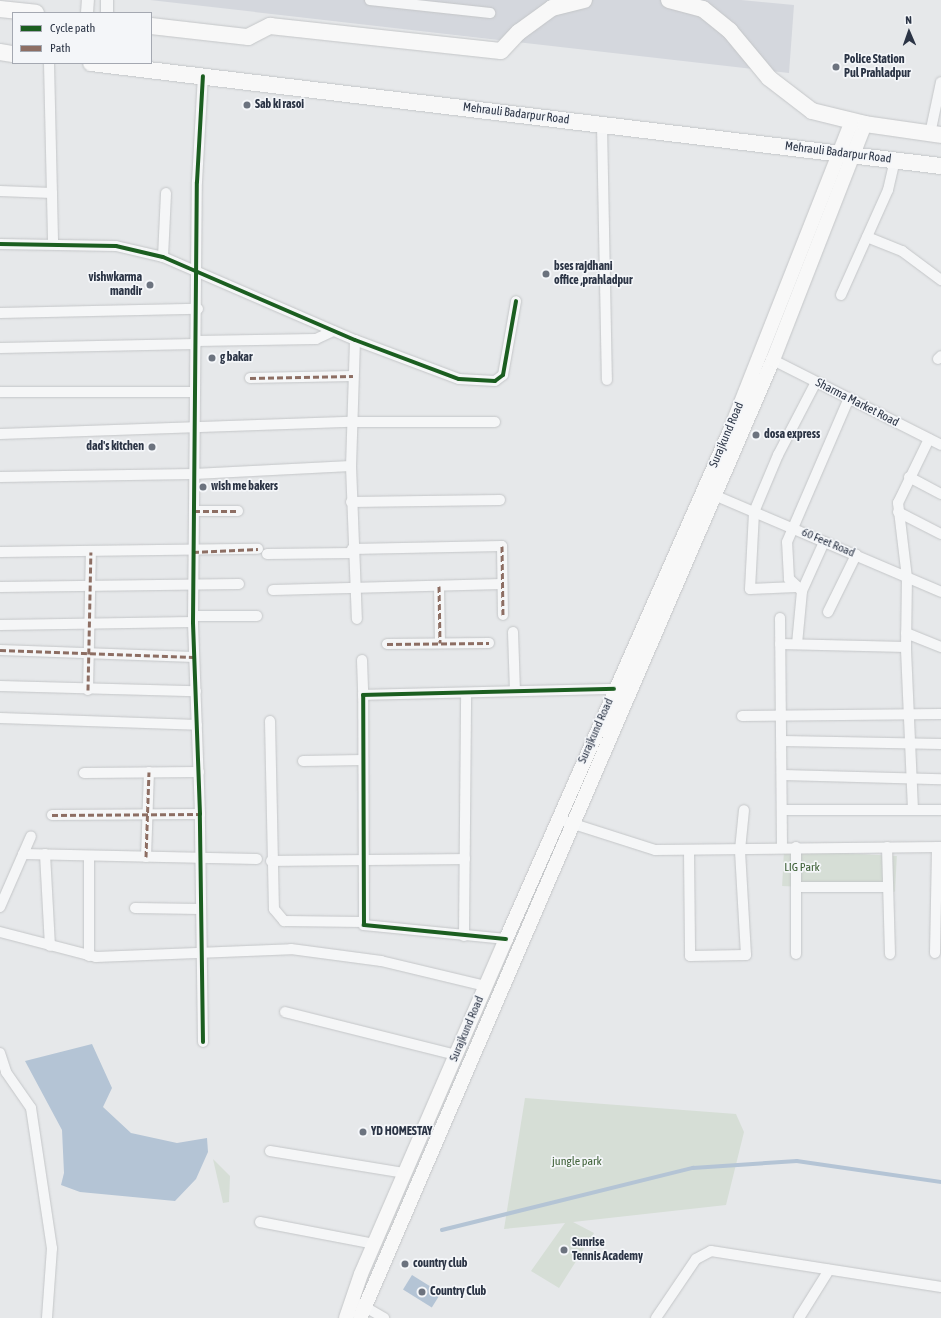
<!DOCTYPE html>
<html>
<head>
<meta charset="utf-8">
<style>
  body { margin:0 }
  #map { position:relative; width:941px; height:1318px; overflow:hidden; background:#e6e8ea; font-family:"Asap Condensed",sans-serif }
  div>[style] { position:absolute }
  .built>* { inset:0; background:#d4d7dd }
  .green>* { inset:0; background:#d6ded6; transform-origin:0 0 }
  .water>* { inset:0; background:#b4c4d5; transform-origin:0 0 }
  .stream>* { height:3.5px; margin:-1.75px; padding:0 1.75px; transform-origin:1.75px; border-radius:1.75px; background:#b4c4d5 }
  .roads { filter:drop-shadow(0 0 1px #c4c6c8) drop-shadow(0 0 1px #c4c6c8) }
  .minor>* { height:10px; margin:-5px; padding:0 5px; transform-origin:5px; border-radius:5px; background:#f5f6f7 }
  .tertiary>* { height:12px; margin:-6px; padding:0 6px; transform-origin:6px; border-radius:6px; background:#f5f6f7 }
  .secondary>* { height:14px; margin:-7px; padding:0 7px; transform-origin:7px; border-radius:7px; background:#f8f8f8 }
  .primary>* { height:16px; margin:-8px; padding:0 8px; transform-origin:8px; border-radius:8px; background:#f8f8f8 }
  .quiet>* { height:3px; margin-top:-1.5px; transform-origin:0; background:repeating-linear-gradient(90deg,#8d6e63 0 6px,transparent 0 9px) }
  .cycleway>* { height:4px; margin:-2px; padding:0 2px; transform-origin:2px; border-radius:2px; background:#1b5e20 }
  .dots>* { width:11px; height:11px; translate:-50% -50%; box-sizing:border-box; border:2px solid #f4f6f9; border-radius:50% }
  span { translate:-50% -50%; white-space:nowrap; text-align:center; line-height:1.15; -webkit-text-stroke:3.5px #f4f6f9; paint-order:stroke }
  .poi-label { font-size:12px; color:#2b3445; font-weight:700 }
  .left { translate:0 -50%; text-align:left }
  .right { translate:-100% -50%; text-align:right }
  .street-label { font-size:12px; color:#2b3445 }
  .park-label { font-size:12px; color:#3f6138 }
  .legend { position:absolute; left:12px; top:12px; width:140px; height:52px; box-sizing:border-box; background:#f4f6f9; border:1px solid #a4a8b1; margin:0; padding:5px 7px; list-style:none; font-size:12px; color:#2b3445 }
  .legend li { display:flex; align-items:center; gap:8px; height:20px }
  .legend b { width:20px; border:1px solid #a4a8b1 }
  .north { position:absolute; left:889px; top:12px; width:40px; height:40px; -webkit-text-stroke:3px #f4f6f9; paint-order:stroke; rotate:358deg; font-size:11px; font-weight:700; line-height:16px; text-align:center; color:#2b3445 }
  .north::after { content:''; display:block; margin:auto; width:14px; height:18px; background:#2b3445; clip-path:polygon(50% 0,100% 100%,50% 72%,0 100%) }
</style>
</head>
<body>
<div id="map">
  <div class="built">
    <div style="clip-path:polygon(150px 0,741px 0,794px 5px,789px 73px)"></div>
  </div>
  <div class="green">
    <div style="left:784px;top:850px;width:113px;height:36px;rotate:3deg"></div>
    <div style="clip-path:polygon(525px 1098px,736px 1114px,744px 1132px,726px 1205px,573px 1222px,594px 1233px,559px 1288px,531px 1271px,565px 1223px,504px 1229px)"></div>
    <div style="clip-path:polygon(213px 1159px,230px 1176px,229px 1202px,223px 1203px)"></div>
  </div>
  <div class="water">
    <div style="clip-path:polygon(92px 1044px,112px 1088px,103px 1107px,131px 1133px,177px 1143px,207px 1138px,208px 1152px,196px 1179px,175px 1201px,80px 1192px,61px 1185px,64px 1173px,62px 1130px,25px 1061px)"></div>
    <div style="left:412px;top:1275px;width:34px;height:17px;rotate:32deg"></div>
  </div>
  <div class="stream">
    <div style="left:442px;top:1230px;width:259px;rotate:-13.9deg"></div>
    <div style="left:693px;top:1168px;width:104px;rotate:-3.9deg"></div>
    <div style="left:797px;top:1161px;width:146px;rotate:8.3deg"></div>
  </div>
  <div class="roads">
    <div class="minor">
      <div style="left:370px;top:0;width:121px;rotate:6.2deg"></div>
      <div style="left:49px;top:63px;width:181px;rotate:88.7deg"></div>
      <div style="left:602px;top:125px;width:255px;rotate:88.9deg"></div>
      <div style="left:930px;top:134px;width:53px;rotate:-78.1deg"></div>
      <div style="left:0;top:191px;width:52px;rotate:2.2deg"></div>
      <div style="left:867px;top:237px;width:38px;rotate:22deg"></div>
      <div style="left:902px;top:251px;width:49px;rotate:36.6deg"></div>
      <div style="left:0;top:244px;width:116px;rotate:1deg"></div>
      <div style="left:116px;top:246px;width:48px;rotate:13.2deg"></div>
      <div style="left:163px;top:257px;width:209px;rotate:23.4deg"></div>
      <div style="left:355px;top:340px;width:111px;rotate:20.6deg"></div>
      <div style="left:459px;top:379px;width:36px;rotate:3deg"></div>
      <div style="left:495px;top:381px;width:10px;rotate:-37deg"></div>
      <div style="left:503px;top:375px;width:75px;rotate:-80deg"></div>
      <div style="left:163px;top:257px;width:64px;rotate:-87.3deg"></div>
      <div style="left:841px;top:295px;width:115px;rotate:-65.9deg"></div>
      <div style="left:888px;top:190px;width:31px;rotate:-77deg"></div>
      <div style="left:0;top:313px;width:198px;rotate:-1.2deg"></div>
      <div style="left:355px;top:340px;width:126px;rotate:91.8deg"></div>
      <div style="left:351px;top:466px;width:153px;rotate:87.8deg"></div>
      <div style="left:196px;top:341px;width:120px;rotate:-1deg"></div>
      <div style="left:316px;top:339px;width:19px;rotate:-25deg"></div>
      <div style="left:0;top:348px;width:196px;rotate:-1.2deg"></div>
      <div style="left:938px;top:359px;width:4px;rotate:-45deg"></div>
      <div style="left:773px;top:360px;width:188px;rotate:26.8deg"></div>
      <div style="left:250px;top:378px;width:103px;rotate:-1.1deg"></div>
      <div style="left:0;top:392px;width:194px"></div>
      <div style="left:0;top:434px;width:351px;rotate:-2deg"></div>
      <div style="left:351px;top:422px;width:144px"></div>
      <div style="left:0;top:477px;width:194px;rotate:-0.9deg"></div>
      <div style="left:194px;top:474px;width:157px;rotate:-2.9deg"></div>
      <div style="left:909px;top:477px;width:36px;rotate:28deg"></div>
      <div style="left:714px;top:495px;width:247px;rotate:23.1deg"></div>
      <div style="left:351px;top:502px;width:149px;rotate:-0.8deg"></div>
      <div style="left:194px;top:511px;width:44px"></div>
      <div style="left:898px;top:512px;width:48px;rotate:27.1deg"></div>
      <div style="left:352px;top:549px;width:150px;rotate:-1.1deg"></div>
      <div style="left:502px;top:546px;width:69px;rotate:89.2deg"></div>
      <div style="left:0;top:552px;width:258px;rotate:-0.7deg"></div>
      <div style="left:267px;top:554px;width:86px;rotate:-0.7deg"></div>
      <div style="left:439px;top:586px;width:57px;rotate:89deg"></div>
      <div style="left:0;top:587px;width:239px;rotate:-0.7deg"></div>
      <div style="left:796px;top:587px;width:46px;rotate:177.5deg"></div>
      <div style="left:750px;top:589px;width:77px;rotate:-87deg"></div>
      <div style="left:754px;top:512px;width:62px;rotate:-67.2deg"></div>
      <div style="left:778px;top:455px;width:82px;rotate:-62.5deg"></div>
      <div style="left:273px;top:590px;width:229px;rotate:-1.5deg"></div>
      <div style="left:802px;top:591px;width:18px;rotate:-137deg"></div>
      <div style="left:789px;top:579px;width:37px;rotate:-93deg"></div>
      <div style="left:787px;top:542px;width:157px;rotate:-66.7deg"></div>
      <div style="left:828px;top:612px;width:64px;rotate:-63.8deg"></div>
      <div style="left:193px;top:616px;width:64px"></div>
      <div style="left:780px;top:618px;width:229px;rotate:89.5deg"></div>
      <div style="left:0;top:625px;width:193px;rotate:-0.9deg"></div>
      <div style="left:513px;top:632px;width:59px;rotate:88.1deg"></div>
      <div style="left:906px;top:633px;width:38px;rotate:22deg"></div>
      <div style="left:387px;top:644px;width:102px;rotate:-0.6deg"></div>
      <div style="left:780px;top:644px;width:126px;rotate:1.4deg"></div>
      <div style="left:797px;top:644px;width:53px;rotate:-84.6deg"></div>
      <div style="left:802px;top:591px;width:54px;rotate:-65.8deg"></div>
      <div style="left:0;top:650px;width:194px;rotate:2.1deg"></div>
      <div style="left:362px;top:660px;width:35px;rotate:88deg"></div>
      <div style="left:0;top:686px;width:196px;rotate:1.5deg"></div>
      <div style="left:88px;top:690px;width:138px;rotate:-88.8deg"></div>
      <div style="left:742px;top:716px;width:199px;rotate:-0.6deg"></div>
      <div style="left:0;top:718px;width:197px;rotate:2deg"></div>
      <div style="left:270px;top:721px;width:188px;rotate:88.8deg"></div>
      <div style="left:274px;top:909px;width:16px;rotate:50deg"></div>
      <div style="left:284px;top:921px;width:79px;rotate:0.7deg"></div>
      <div style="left:783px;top:741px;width:158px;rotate:1.1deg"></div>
      <div style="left:303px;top:761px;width:60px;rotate:-1deg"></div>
      <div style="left:84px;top:773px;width:115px;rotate:-0.5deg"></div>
      <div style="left:783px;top:775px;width:158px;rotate:1.5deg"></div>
      <div style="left:784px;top:810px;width:157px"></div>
      <div style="left:913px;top:810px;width:163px;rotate:-92.5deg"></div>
      <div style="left:906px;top:647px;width:69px;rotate:-89.2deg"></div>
      <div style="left:907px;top:578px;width:76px;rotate:-96.8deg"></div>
      <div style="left:898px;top:503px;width:71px;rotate:-64.2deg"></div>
      <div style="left:52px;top:815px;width:148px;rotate:-0.4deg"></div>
      <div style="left:558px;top:819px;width:102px;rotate:17.7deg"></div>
      <div style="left:655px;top:850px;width:286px;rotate:-0.6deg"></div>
      <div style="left:887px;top:847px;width:107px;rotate:88.4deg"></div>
      <div style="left:689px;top:852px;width:104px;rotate:89.4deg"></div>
      <div style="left:690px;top:956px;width:56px;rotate:-1deg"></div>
      <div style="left:746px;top:955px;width:105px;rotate:-93.3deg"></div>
      <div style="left:740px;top:850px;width:40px;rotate:-84.3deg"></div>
      <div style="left:23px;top:854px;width:234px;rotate:1.2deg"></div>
      <div style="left:45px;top:854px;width:92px;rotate:86.9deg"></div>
      <div style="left:89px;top:856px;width:100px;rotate:90deg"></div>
      <div style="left:146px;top:857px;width:85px;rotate:-88deg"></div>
      <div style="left:271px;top:861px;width:194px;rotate:-0.6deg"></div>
      <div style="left:796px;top:887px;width:92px"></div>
      <div style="left:0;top:907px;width:77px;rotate:-66.4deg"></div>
      <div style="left:135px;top:908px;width:65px;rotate:0.9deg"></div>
      <div style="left:0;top:932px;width:99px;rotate:14.6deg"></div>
      <div style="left:96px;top:957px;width:195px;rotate:-2.3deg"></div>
      <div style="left:291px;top:949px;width:91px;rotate:7.6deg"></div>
      <div style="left:381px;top:961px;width:108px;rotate:13.4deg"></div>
      <div style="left:464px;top:936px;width:243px;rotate:-89.5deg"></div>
      <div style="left:506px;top:939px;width:143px;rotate:-174.4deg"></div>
      <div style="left:364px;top:925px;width:230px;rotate:-90.2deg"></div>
      <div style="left:363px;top:695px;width:251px;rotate:-1.4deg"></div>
      <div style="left:935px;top:953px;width:106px;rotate:-88.9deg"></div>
      <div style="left:796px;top:954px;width:107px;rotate:-90deg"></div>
      <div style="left:285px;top:1012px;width:176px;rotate:14.1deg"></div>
      <div style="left:203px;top:1042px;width:228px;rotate:-90.8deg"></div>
      <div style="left:200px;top:814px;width:192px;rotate:-92.1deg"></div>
      <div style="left:193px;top:622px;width:440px;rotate:-89.5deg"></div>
      <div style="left:197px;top:182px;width:106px;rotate:-86.8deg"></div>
      <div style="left:0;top:1053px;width:20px;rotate:72deg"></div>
      <div style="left:6px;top:1072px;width:44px;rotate:55.2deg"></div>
      <div style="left:31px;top:1108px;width:142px;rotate:81.5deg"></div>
      <div style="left:52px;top:1248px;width:70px;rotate:94.1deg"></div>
      <div style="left:270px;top:1151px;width:137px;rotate:9.3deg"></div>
      <div style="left:260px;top:1222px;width:116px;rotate:10.9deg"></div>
      <div style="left:360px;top:1304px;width:28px;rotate:30deg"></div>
      <div style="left:656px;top:1318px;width:71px;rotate:-55.9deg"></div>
      <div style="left:696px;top:1259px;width:17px;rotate:-28deg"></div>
      <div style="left:711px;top:1251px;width:233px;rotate:8.9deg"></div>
      <div style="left:799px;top:1318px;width:57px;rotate:-58deg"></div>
    </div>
    <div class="tertiary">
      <div style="left:107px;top:0;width:13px;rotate:90deg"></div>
      <div style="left:87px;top:13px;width:13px;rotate:-86deg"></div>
    </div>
    <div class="secondary">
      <div style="left:346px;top:1318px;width:46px;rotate:-71.2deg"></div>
      <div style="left:361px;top:1274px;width:365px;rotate:-66.6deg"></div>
      <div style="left:506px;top:939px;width:553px;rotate:-66.22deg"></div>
      <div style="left:729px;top:433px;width:335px;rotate:-68.5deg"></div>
      <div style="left:360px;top:1318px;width:1043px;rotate:-66.68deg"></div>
      <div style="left:773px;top:360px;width:253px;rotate:-68.7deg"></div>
    </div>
    <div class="primary">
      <div style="left:669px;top:0;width:35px;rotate:15deg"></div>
      <div style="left:703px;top:9px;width:35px;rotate:39deg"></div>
      <div style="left:730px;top:31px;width:61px;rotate:50.3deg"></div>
      <div style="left:769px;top:78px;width:54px;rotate:37.5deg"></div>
      <div style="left:812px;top:111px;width:55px;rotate:13.8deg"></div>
      <div style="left:865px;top:124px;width:77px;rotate:8.2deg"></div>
      <div style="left:0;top:9px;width:36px;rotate:6deg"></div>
      <div style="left:151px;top:26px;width:98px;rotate:6.5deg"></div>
      <div style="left:248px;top:37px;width:25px;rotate:-27deg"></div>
      <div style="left:270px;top:26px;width:232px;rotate:6.2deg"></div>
      <div style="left:501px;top:51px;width:26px;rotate:-47deg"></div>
      <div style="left:519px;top:32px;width:41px;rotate:-36deg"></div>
      <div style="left:552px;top:8px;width:33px;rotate:-14deg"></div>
      <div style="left:0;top:52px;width:13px;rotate:9deg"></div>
      <div style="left:91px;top:63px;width:856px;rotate:6.91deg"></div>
    </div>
  </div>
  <div class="quiet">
    <div style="left:250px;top:378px;width:103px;rotate:-1.1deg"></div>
    <div style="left:194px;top:511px;width:44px"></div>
    <div style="left:502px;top:546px;width:69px;rotate:89.2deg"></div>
    <div style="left:193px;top:552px;width:65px;rotate:-2.6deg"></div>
    <div style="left:439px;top:586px;width:57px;rotate:89deg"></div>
    <div style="left:387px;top:644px;width:102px;rotate:-0.6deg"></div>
    <div style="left:0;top:650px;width:194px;rotate:2.1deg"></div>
    <div style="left:88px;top:690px;width:138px;rotate:-88.8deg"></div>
    <div style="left:52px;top:815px;width:148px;rotate:-0.4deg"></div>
    <div style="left:146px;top:857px;width:85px;rotate:-88deg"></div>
  </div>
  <div class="cycleway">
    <div style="left:0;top:244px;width:116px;rotate:1deg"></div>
    <div style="left:116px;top:246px;width:48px;rotate:13.2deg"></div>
    <div style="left:163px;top:257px;width:209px;rotate:23.4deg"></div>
    <div style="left:355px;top:340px;width:111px;rotate:20.6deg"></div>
    <div style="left:459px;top:379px;width:36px;rotate:3deg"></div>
    <div style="left:495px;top:381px;width:10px;rotate:-37deg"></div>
    <div style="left:503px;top:375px;width:75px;rotate:-80deg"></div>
    <div style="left:506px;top:939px;width:143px;rotate:-174.4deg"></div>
    <div style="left:364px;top:925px;width:230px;rotate:-90.2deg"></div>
    <div style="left:363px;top:695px;width:251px;rotate:-1.4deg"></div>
    <div style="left:203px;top:1042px;width:228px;rotate:-90.8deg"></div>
    <div style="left:200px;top:814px;width:192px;rotate:-92.1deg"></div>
    <div style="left:193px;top:622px;width:440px;rotate:-89.5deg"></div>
    <div style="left:197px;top:182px;width:106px;rotate:-86.8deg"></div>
  </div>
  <div class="dots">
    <div style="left:836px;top:67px;background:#6c737f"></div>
    <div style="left:247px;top:105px;background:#6c737f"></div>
    <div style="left:546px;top:274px;background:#6c737f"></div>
    <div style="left:150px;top:285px;background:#6c737f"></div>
    <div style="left:212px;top:358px;background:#6c737f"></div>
    <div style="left:756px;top:435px;background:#6c737f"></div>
    <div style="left:152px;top:447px;background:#6c737f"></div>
    <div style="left:203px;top:487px;background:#6c737f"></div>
    <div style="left:363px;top:1132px;background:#6c737f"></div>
    <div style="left:564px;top:1250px;background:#6c737f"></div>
    <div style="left:405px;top:1264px;background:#6c737f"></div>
    <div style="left:422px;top:1292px;background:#6c737f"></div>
  </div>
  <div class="poi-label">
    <span class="left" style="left:844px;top:67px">Police Station<br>Pul Prahladpur</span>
    <span class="left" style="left:255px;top:105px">Sab ki rasoi</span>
    <span class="left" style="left:554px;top:274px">bses rajdhani<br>office ,prahladpur</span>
    <span class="right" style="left:142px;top:285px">vishwkarma<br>mandir</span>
    <span class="left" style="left:220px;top:358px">g bakar</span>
    <span class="left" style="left:764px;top:435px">dosa express</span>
    <span class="right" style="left:144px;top:447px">dad's kitchen</span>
    <span class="left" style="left:211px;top:487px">wish me bakers</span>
    <span class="left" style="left:371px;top:1132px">YD HOMESTAY</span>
    <span class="left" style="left:572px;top:1250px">Sunrise<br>Tennis Academy</span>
    <span class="left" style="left:413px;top:1264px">country club</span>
    <span class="left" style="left:430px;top:1292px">Country Club</span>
  </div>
  <div class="street-label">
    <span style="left:516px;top:114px;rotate:7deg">Mehrauli Badarpur Road</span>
    <span style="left:838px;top:153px;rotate:7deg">Mehrauli Badarpur Road</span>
    <span style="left:857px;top:403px;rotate:27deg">Sharma Market Road</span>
    <span style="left:727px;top:435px;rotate:-67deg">Surajkund Road</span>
    <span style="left:828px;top:543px;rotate:23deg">60 Feet Road</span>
    <span style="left:596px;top:731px;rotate:-66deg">Surajkund Road</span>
    <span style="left:467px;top:1029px;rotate:-67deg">Surajkund Road</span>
  </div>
  <div class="park-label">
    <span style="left:802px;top:868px">LIG Park</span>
    <span style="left:577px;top:1162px">jungle park</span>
  </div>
  <ul class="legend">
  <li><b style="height:5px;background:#1b5e20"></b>Cycle path</li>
  <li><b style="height:5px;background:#8d6e63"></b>Path</li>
  </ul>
  <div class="north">N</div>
</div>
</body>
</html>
